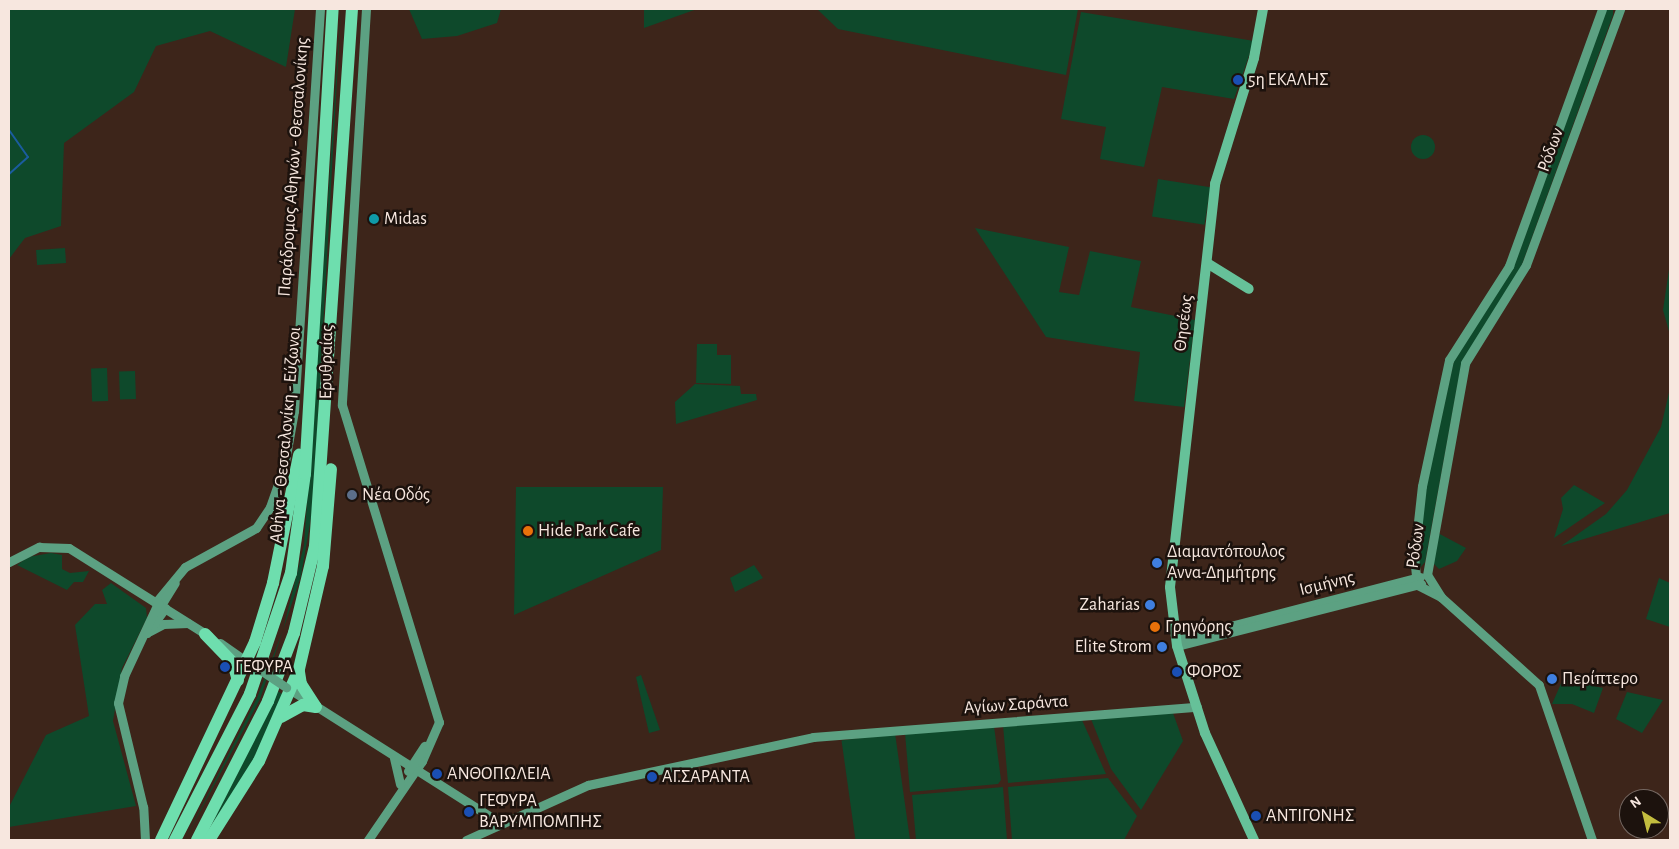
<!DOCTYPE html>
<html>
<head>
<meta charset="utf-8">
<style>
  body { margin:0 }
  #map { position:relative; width:1679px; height:849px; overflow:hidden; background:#3d251a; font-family:"Alegreya Sans",sans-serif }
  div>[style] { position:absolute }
  .green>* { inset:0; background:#0e492b; transform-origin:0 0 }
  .round { border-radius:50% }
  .stream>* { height:2px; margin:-1px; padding:0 1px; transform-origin:1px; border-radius:1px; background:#1b5c9e }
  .secondary>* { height:9px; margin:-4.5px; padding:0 4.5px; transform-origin:4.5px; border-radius:4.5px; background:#5ca182 }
  .primary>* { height:10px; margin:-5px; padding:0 5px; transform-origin:5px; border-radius:5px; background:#66c199 }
  .highway>* { height:12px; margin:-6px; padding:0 6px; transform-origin:6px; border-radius:6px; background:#6edeae }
  .secondary-bridge>* { height:9px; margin:-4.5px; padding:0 4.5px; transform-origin:4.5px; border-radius:4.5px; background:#5ca182 }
  .dots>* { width:14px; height:14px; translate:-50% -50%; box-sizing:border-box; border:2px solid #1c120d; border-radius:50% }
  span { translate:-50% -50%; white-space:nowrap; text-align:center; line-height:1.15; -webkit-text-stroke:5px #1c120d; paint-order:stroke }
  .poi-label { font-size:18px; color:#f7e7df }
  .left { translate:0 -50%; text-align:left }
  .right { translate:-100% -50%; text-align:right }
  .street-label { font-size:18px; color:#f7e7df }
  .frame { position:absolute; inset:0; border:10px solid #f7e7df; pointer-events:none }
  .north { position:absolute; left:1619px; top:789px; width:50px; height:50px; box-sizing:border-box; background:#1c120d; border:1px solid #746761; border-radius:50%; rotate:324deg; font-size:14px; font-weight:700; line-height:20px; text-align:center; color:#f7e7df }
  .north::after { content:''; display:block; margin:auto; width:18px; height:22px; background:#c3bd3f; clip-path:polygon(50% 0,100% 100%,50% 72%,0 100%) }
</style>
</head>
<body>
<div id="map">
  <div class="green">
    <div style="clip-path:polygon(9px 9px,295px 9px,286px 67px,210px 31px,156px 46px,134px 92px,64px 143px,61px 226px,25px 238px,9px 259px)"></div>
    <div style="clip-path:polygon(341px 9px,313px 506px,301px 576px,260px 699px,185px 840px,257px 698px,283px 630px,304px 545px)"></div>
    <div style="clip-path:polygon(409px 9px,501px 9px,497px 23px,457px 36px,422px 39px)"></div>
    <div style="clip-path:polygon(644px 9px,697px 9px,644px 28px)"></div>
    <div style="clip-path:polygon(817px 9px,1078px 9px,1066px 75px,838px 29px)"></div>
    <div style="clip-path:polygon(1605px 9px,1613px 9px,1613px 15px,1520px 270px,1461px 366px,1425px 562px,1418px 570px,1421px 511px,1454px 360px,1520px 250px)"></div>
    <div style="clip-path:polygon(1081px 12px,1254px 41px,1234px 99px,1162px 87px,1144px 167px,1100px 159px,1106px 127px,1061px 119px)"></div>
    <div class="round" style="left:1411px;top:135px;width:24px;height:24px"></div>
    <div style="left:1158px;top:179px;width:53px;height:38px;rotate:9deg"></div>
    <div style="clip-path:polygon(975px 228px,1069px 247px,1059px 292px,1079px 295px,1090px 251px,1141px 261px,1131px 307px,1195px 320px,1184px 407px,1134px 401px,1140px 352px,1046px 337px)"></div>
    <div style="left:65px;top:248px;width:15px;height:29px;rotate:86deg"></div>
    <div style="clip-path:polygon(1670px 263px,1670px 335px,1663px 310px)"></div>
    <div style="clip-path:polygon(697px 344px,717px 344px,717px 355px,731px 355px,731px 384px,696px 383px)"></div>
    <div style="left:107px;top:368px;width:33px;height:16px;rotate:88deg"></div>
    <div style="left:135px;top:371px;width:28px;height:16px;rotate:88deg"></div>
    <div style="clip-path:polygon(695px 384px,740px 386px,741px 394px,756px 394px,757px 400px,676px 424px,675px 402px)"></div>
    <div style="clip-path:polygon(1670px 388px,1670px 513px,1561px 546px,1606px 514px,1627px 490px,1661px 427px)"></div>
    <div style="clip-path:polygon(1574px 485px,1605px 503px,1554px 538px,1563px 509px,1561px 498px)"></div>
    <div style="clip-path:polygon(516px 487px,663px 487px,661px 550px,514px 615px)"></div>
    <div style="clip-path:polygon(1436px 532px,1466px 548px,1457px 561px,1439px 569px,1431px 561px)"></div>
    <div style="clip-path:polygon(51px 553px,62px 555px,62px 569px,70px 573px,89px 571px,83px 582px,74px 582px,67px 590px,17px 565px,28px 557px)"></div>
    <div style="clip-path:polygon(754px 565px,763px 578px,735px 592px,730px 578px)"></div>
    <div style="clip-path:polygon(1659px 578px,1670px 583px,1670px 627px,1646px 619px)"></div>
    <div style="clip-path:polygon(111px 583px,146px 608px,147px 618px,122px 668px,113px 721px,136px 806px,9px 827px,9px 807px,46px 735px,89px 716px,75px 625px,95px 604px,107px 604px,102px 590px)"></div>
    <div style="clip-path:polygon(641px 675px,660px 730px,649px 733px,636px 677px)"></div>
    <div style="clip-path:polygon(1563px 679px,1603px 688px,1594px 713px,1572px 704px,1552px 704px)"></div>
    <div style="clip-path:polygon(276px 690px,285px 696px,249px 769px,201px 840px)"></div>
    <div style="clip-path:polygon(1627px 692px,1663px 700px,1642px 733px,1616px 719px)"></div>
    <div style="clip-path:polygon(1173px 713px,1183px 741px,1141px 810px,1111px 769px,1091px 719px)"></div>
    <div style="clip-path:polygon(1082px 720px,1106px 774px,1008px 783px,1003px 725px)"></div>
    <div style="clip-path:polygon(994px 726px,1001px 780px,998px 784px,910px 792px,905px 733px)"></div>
    <div style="left:895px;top:733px;width:108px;height:54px;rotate:82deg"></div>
    <div style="clip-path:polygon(1108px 778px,1137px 816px,1124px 840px,1012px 840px,1008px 787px)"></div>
    <div style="clip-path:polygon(1003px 787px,1007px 840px,916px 840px,912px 795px)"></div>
  </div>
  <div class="stream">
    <div style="left:9px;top:130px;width:33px;rotate:55deg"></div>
    <div style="left:28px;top:157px;width:25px;rotate:138deg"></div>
  </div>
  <div class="secondary">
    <div style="left:366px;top:9px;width:397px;rotate:93.5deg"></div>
    <div style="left:342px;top:405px;width:332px;rotate:73deg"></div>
    <div style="left:439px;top:722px;width:43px;rotate:113.6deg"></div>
    <div style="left:422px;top:761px;width:96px;rotate:124.4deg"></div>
    <div style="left:9px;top:562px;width:34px;rotate:-27deg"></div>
    <div style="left:39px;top:547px;width:30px;rotate:2deg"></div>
    <div style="left:69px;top:548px;width:165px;rotate:32.2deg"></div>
    <div style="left:1441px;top:597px;width:27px;rotate:-153deg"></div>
    <div style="left:1417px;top:585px;width:27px;rotate:-96deg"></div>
    <div style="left:1414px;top:558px;width:72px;rotate:-83.7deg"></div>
    <div style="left:1422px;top:486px;width:129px;rotate:-77.9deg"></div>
    <div style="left:1449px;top:360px;width:112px;rotate:-57.4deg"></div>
    <div style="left:1509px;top:266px;width:273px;rotate:-70.1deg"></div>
    <div style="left:156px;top:602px;width:45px;rotate:-50.4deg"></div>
    <div style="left:185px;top:567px;width:81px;rotate:-28.8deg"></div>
    <div style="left:256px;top:528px;width:25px;rotate:-56deg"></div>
    <div style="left:270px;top:507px;width:42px;rotate:-70.7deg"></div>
    <div style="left:284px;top:467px;width:57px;rotate:-79.9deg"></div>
    <div style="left:294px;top:411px;width:403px;rotate:-86.3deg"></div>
    <div style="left:161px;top:605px;width:26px;rotate:-58deg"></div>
    <div style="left:150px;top:631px;width:15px;rotate:-28deg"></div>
    <div style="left:163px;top:624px;width:25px;rotate:-2deg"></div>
    <div style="left:147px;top:633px;width:31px;rotate:-54deg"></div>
    <div style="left:1176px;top:640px;width:252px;rotate:-14.5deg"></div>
    <div style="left:220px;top:643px;width:37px;rotate:35deg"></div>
    <div style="left:1177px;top:646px;width:252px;rotate:-14.3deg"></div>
    <div style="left:286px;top:687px;width:254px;rotate:32.4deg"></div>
    <div style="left:394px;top:758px;width:27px;rotate:77deg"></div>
    <div style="left:408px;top:771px;width:30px;rotate:-57deg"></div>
    <div style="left:145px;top:840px;width:33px;rotate:-93deg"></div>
    <div style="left:143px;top:807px;width:107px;rotate:-103.5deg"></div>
    <div style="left:118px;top:703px;width:28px;rotate:-77deg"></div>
    <div style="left:124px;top:676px;width:81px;rotate:-65deg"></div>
    <div style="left:466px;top:840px;width:134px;rotate:-24.3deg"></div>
    <div style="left:588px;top:785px;width:230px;rotate:-12deg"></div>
    <div style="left:813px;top:737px;width:385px;rotate:-4.5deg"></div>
    <div style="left:1592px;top:840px;width:164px;rotate:-108.9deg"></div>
    <div style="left:1539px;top:685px;width:132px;rotate:-138.1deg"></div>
    <div style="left:1441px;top:597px;width:26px;rotate:-122deg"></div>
    <div style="left:1427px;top:575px;width:215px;rotate:-79.8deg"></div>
    <div style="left:1465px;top:363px;width:115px;rotate:-58.1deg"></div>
    <div style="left:1526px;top:265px;width:273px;rotate:-69.8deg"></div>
  </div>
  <div class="primary">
    <div style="left:1207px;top:263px;width:49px;rotate:31.8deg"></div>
    <div style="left:1254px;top:840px;width:118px;rotate:-114.6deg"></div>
    <div style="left:1205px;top:733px;width:91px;rotate:-107.8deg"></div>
    <div style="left:1177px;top:646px;width:59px;rotate:-96.8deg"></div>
    <div style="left:1170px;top:587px;width:406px;rotate:-83.6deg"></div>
    <div style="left:1215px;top:184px;width:132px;rotate:-72.8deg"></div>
    <div style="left:1254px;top:58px;width:50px;rotate:-79.6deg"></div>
  </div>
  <div class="highway">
    <div style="left:205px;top:634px;width:40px;rotate:46deg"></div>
    <div style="left:233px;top:663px;width:18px;rotate:74deg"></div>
    <div style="left:299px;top:672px;width:12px;rotate:81deg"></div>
    <div style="left:301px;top:684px;width:27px;rotate:57deg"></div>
    <div style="left:281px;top:717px;width:25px;rotate:-29deg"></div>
    <div style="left:303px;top:705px;width:13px;rotate:9deg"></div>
    <div style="left:161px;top:840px;width:219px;rotate:-64.6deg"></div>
    <div style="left:255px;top:642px;width:62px;rotate:-73deg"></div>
    <div style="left:273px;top:583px;width:131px;rotate:-78.5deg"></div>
    <div style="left:175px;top:840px;width:164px;rotate:-62.8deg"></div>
    <div style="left:250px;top:694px;width:128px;rotate:-71.3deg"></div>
    <div style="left:291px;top:573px;width:100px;rotate:-82deg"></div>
    <div style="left:305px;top:474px;width:466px;rotate:-86.6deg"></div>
    <div style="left:197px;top:840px;width:156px;rotate:-62.9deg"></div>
    <div style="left:268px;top:701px;width:73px;rotate:-69.1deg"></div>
    <div style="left:294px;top:633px;width:89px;rotate:-76.4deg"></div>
    <div style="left:315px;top:546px;width:538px;rotate:-86.06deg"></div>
    <div style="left:209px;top:840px;width:93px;rotate:-57.7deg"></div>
    <div style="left:259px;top:761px;width:100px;rotate:-66.5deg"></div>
    <div style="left:299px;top:669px;width:106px;rotate:-76.9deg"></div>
    <div style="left:323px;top:566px;width:97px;rotate:-85.3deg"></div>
  </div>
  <div class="secondary-bridge">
    <div style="left:253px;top:665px;width:40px;rotate:34deg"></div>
  </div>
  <div class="dots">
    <div style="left:1238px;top:80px;background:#1a4fb4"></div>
    <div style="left:374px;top:219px;background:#0f9aa8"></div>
    <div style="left:352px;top:495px;background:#5c6f8a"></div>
    <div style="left:528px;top:531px;background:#e8710a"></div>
    <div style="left:1157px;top:563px;background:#3f7fe0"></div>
    <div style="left:1150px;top:605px;background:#3f7fe0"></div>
    <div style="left:1155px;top:627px;background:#e8710a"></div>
    <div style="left:1162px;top:647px;background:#3f7fe0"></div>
    <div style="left:225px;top:667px;background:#1a4fb4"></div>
    <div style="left:1177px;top:672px;background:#1a4fb4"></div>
    <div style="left:1552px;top:679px;background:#3f7fe0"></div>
    <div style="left:437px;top:774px;background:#1a4fb4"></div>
    <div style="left:652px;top:777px;background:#1a4fb4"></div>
    <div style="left:469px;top:812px;background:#1a4fb4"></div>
    <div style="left:1256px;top:816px;background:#1a4fb4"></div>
  </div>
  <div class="poi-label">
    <span class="left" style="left:1248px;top:80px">5η ΕΚΑΛΗΣ</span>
    <span class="left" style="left:384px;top:219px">Midas</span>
    <span class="left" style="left:362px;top:495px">Νέα Οδός</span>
    <span class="left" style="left:538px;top:531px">Hide Park Cafe</span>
    <span class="left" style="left:1167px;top:563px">Διαμαντόπουλος<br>Αννα-Δημήτρης</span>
    <span class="right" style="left:1140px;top:605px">Zaharias</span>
    <span class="left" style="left:1165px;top:627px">Γρηγόρης</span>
    <span class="right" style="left:1152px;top:647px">Elite Strom</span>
    <span class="left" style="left:235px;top:667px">ΓΕΦΥΡΑ</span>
    <span class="left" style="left:1187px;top:672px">ΦΟΡΟΣ</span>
    <span class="left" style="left:1562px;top:679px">Περίπτερο</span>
    <span class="left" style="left:447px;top:774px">ΑΝΘΟΠΩΛΕΙΑ</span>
    <span class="left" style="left:662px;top:777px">ΑΓ.ΣΑΡΑΝΤΑ</span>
    <span class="left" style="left:479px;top:812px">ΓΕΦΥΡΑ<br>ΒΑΡΥΜΠΟΜΠΗΣ</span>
    <span class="left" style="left:1266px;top:816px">ΑΝΤΙΓΟΝΗΣ</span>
  </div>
  <div class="street-label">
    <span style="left:1551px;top:150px;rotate:-70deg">Ρόδων</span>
    <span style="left:294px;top:167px;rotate:-86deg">Παράδρομος Αθηνών - Θεσσαλονίκης</span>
    <span style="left:1184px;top:323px;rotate:-83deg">Θησέως</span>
    <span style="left:327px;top:362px;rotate:-89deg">Ερυθραίας</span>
    <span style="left:286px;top:435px;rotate:-85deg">Αθήνα - Θεσσαλονίκη - Εύζωνοι</span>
    <span style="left:1416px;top:546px;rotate:-82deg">Ρόδων</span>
    <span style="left:1327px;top:584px;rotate:-14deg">Ισμήνης</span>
    <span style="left:1016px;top:705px;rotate:-4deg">Αγίων Σαράντα</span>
  </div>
  <div class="frame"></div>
  <div class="north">N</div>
</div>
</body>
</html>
